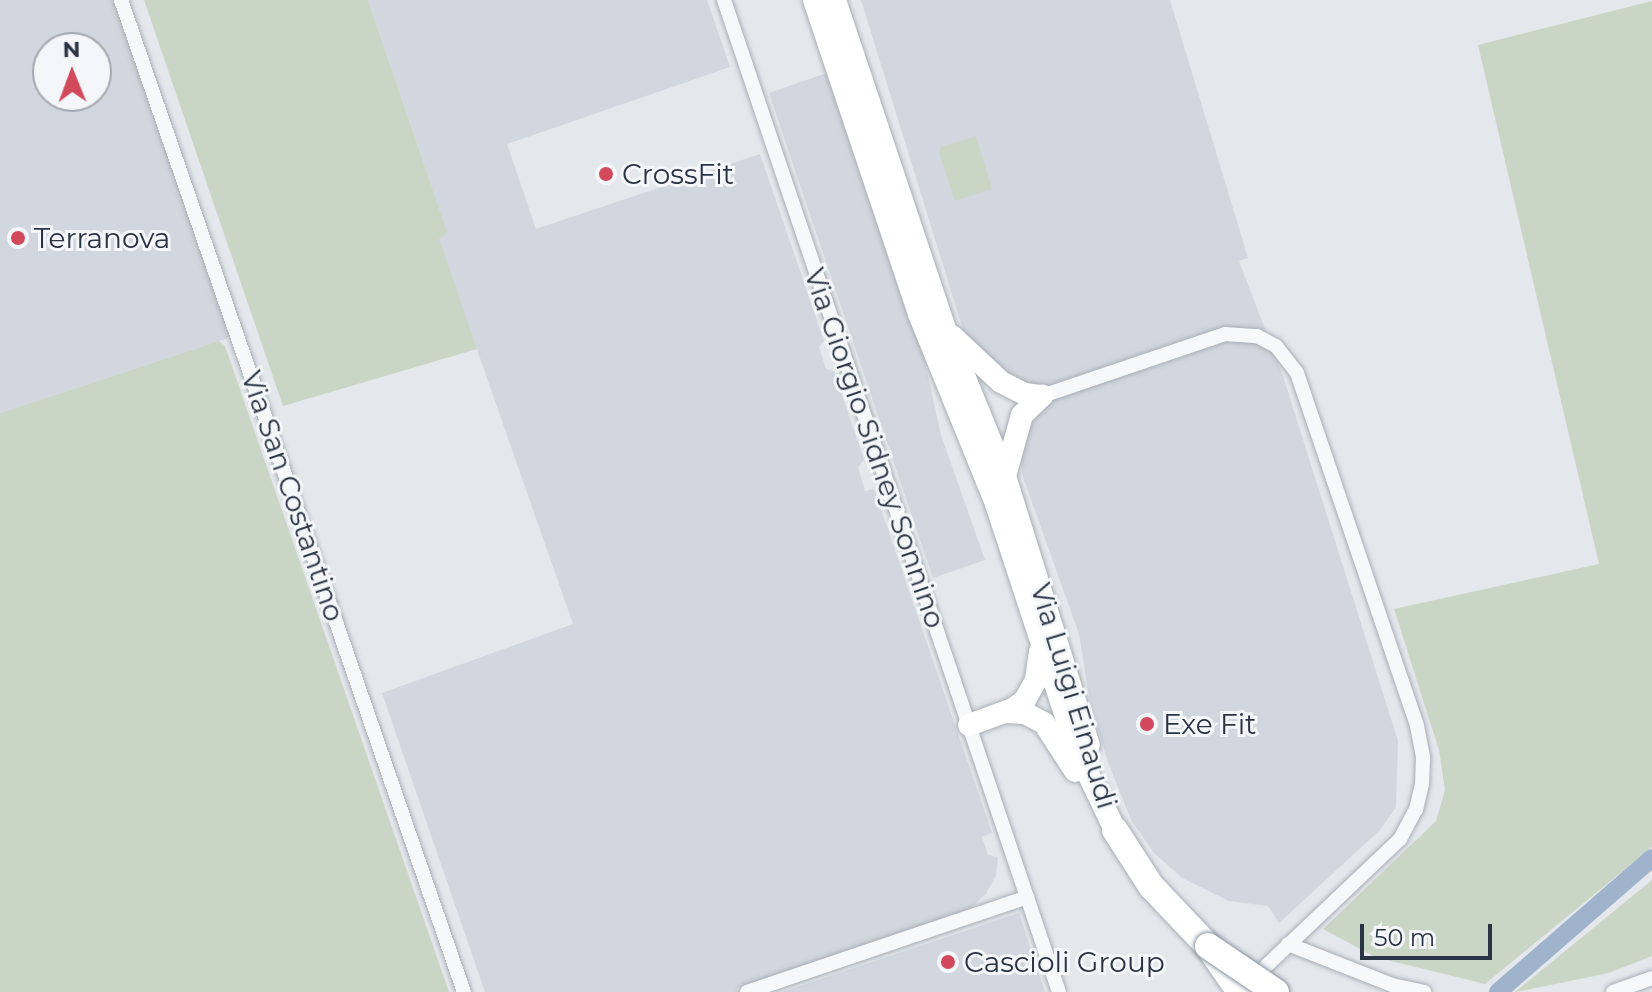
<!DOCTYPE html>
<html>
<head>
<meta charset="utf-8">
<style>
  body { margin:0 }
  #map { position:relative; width:1652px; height:992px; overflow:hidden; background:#e4e7ec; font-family:Montserrat,sans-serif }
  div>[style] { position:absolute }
  .built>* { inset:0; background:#d2d6de }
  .green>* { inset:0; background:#c9d6c5 }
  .canal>* { height:18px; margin:-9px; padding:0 9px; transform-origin:9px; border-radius:9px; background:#9fb4cc }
  .roads { filter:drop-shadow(0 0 2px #a9aeb7) drop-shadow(0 0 2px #a9aeb7) }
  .street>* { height:14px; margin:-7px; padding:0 7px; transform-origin:7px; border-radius:7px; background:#f7f8fa }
  .primary>* { height:22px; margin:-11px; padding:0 11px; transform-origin:11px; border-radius:11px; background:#fff }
  .highway>* { height:26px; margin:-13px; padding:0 13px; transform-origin:13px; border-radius:13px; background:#fff }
  .bridges { filter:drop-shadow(0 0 2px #8b94a3) drop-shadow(0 0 2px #8b94a3) }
  .highway-bridge>* { height:26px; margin:-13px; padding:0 13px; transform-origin:13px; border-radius:13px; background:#fff }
  .dots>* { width:22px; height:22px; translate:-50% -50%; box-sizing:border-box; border:4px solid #f4f6f9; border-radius:50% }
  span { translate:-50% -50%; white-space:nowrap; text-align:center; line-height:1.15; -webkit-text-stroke:6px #f4f6f9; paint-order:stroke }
  .poi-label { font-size:28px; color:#2b3445 }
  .left { translate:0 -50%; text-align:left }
  .street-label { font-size:28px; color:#2b3445 }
  .north { position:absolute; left:32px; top:32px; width:80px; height:80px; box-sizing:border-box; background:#f4f6f9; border:2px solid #a4a8b1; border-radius:50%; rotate:359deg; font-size:22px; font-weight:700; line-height:32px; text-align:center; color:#2b3445 }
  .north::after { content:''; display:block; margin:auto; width:28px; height:36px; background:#d1495b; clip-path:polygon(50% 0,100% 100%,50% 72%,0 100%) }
  .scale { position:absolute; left:1360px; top:924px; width:132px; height:36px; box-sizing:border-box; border:4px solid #2b3445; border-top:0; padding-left:10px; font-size:24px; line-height:28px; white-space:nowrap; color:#2b3445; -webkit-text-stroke:6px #f4f6f9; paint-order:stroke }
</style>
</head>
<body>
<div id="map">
  <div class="built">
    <div style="clip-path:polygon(evenodd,0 0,121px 0,237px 335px,0 413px,0 0,48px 48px,96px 48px,96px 96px,48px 96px,48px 48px)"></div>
    <div style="clip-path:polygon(368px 0,707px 0,730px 67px,507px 144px,536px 229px,760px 154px,824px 341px,819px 347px,826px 369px,834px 371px,864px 460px,858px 467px,865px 491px,874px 489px,992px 833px,982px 837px,988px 855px,998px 857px,996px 875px,986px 894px,968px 910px,738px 988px,739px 992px,485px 992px,382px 693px,573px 624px,438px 238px,448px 234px)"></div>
    <div style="clip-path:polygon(861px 0,1170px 0,1248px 258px,1239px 261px,1284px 379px,1398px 741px,1396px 807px,1380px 830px,1279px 923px,1268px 906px,1229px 901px,1182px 878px,1154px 853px,1131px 820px,1108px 762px,1090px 702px,1079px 634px,1023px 477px,1019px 449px,1030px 421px,1011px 381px,965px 336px)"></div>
    <div style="clip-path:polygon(830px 72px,920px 339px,941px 435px,985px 560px,933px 578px,769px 93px)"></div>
    <div style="clip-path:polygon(1019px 913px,1045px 992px,782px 992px)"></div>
  </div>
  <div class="green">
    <div style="clip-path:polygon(144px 0,368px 0,448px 234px,439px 238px,477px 349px,283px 406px)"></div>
    <div style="clip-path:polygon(1652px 1px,1652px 847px,1485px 984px,1375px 957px,1323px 929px,1436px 821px,1445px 790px,1439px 750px,1394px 609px,1599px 564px,1478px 45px)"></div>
    <div style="clip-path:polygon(976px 136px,992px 189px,955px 201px,939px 153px,941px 147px)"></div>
    <div style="clip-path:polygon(219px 341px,225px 346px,449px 992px,0 992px,0 413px)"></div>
    <div style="clip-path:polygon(1652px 880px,1652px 956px,1609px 973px,1515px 992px)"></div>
  </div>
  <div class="canal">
    <div style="left:1498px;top:992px;width:204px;rotate:-41deg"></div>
  </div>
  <div class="roads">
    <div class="street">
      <div style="left:121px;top:0;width:1050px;rotate:70.93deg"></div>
      <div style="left:724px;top:0;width:1047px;rotate:71.34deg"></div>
      <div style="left:1042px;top:396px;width:193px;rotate:-18.7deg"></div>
      <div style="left:1225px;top:334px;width:32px;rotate:4deg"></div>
      <div style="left:1257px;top:336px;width:21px;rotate:28deg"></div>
      <div style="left:1276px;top:346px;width:34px;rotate:52deg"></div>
      <div style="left:1297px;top:373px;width:373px;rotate:71.2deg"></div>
      <div style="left:1417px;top:726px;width:33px;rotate:79deg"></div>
      <div style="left:1423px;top:758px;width:26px;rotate:92deg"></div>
      <div style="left:1422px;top:784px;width:26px;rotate:103deg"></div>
      <div style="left:1416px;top:809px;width:34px;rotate:118deg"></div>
      <div style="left:1400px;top:839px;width:185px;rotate:136.5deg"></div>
      <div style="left:1288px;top:944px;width:112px;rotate:21.5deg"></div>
      <div style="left:1392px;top:985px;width:33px;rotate:12deg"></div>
      <div style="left:747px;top:992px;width:296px;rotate:-18.7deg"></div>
      <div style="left:1613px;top:992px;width:41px;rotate:-19.7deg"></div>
    </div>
    <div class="primary">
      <div style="left:814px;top:0;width:331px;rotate:71.5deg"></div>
      <div style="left:919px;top:314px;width:205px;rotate:67.9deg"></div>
      <div style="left:996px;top:504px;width:262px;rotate:71.8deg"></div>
      <div style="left:1078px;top:753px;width:85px;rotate:64.3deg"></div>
      <div style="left:835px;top:0;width:349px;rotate:71.5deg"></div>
      <div style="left:946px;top:331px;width:157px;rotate:67.9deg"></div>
      <div style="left:1005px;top:476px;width:282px;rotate:72.7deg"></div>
      <div style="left:952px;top:336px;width:67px;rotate:43.2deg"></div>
      <div style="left:1001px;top:382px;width:27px;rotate:27deg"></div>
      <div style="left:1025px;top:394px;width:17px;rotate:7deg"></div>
      <div style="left:1005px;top:476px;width:63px;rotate:-74.4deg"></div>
      <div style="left:1022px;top:415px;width:28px;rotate:-44deg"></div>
      <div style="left:1006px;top:712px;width:19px;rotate:3deg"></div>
      <div style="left:1025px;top:713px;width:21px;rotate:28deg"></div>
      <div style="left:1044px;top:723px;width:57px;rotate:57.1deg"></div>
      <div style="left:969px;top:725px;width:47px;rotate:-20deg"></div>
      <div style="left:1013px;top:709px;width:15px;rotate:-37deg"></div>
      <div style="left:1025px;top:700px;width:23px;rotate:-61deg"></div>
      <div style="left:1036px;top:680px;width:29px;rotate:-82deg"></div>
    </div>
    <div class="highway">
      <div style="left:1115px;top:830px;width:67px;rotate:57.3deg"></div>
      <div style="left:1151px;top:886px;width:83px;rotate:46.5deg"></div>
      <div style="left:1208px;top:946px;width:56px;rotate:55.2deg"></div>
    </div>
  </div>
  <div class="bridges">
    <div class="highway-bridge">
      <div style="left:1208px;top:946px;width:82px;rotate:34.1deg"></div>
    </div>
  </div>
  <div class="dots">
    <div style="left:606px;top:174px;background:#d1495b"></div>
    <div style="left:18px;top:238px;background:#d1495b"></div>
    <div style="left:1147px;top:724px;background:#d1495b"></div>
    <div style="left:948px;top:962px;background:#d1495b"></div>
  </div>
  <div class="poi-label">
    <span class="left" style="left:622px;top:174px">CrossFit</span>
    <span class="left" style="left:34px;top:238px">Terranova</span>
    <span class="left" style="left:1163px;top:724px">Exe Fit</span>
    <span class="left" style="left:964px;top:962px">Cascioli Group</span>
  </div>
  <div class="street-label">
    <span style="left:875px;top:448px;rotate:71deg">Via Giorgio Sidney Sonnino</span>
    <span style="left:293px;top:496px;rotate:71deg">Via San Costantino</span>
    <span style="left:1074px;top:696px;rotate:73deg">Via Luigi Einaudi</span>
  </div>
  <div class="north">N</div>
  <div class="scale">50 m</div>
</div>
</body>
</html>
